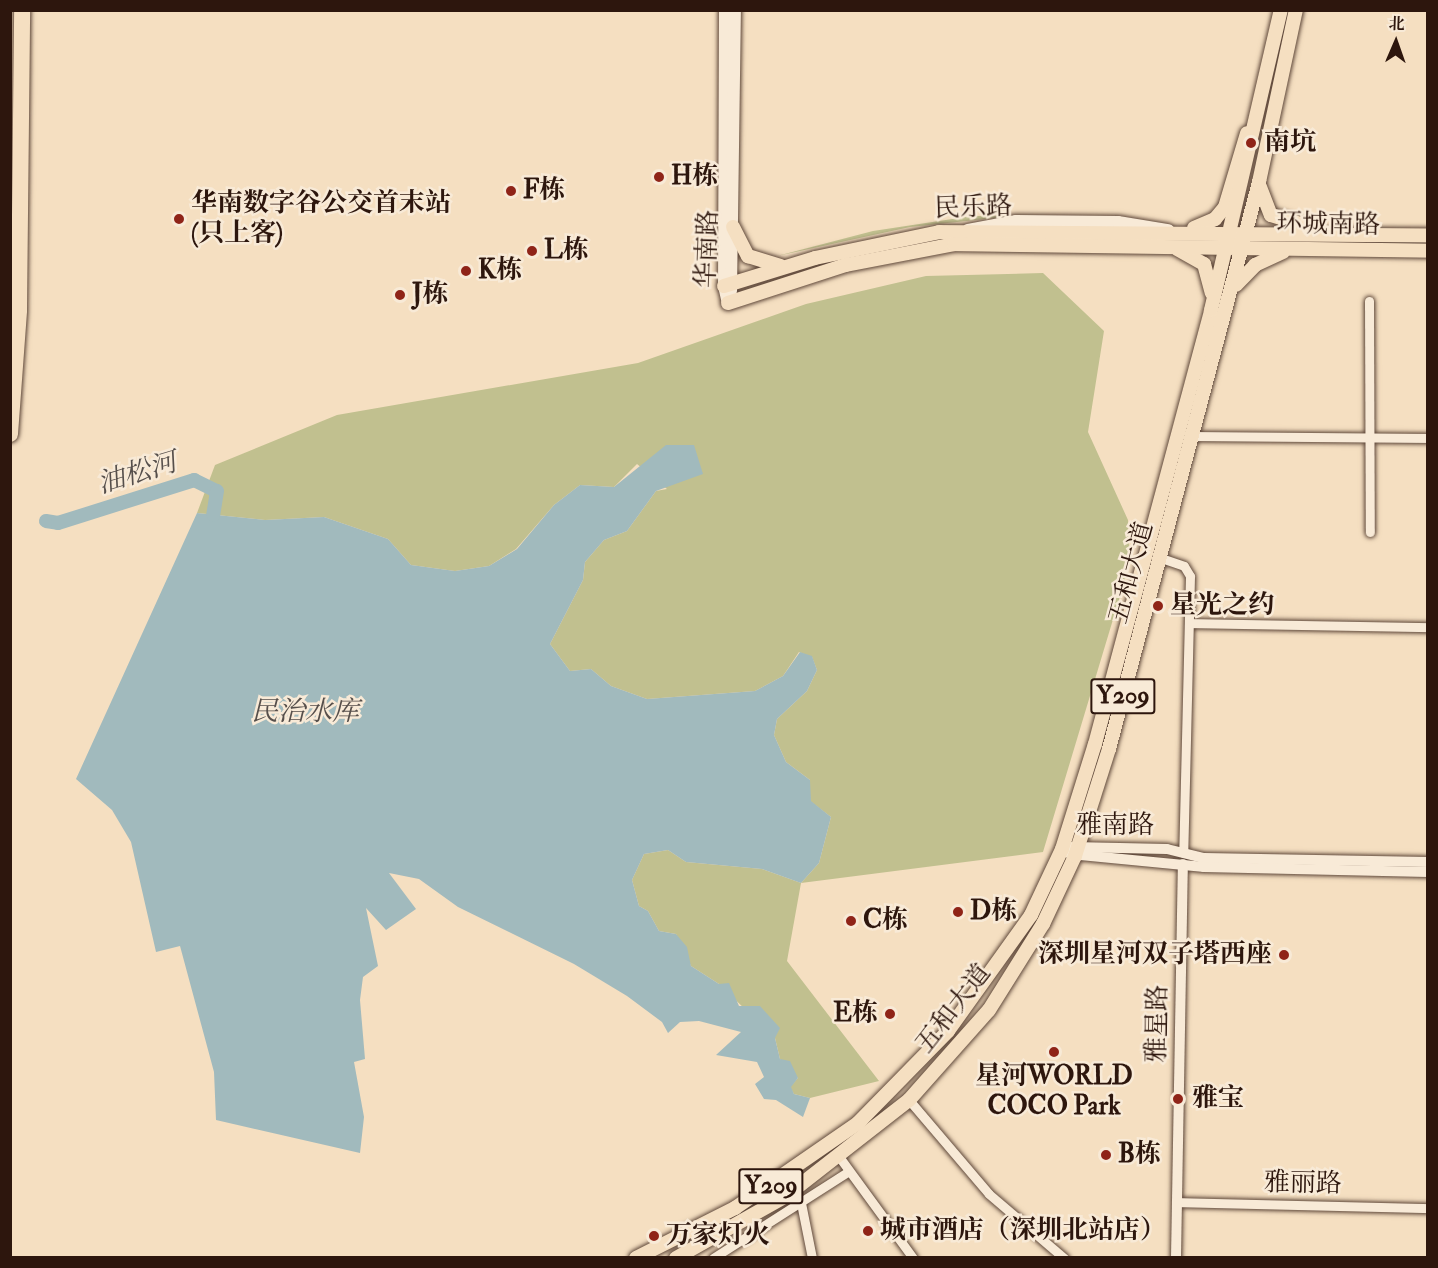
<!DOCTYPE html>
<html>
<head>
<meta charset="utf-8">
<style>
  body { margin:0 }
  #map { position:relative; width:1438px; height:1268px; overflow:hidden; background:#f5dfc1; font-family:"IM FELL Double Pica","Noto Serif SC",serif }
  div>[style] { position:absolute }
  .green>* { inset:0; background:#c1c08f }
  .water>* { inset:0; background:#a1babd }
  .river>* { height:14px; margin:-7px; padding:0 7px; transform-origin:7px; border-radius:7px; background:#a1babd }
  .roads { filter:drop-shadow(0 0 2px #5f483a) drop-shadow(0 0 2px #5f483a) }
  .minor>* { height:9px; margin:-4.5px; padding:0 4.5px; transform-origin:4.5px; border-radius:4.5px; background:#f8ead7 }
  .tertiary>* { height:10px; margin:-5px; padding:0 5px; transform-origin:5px; border-radius:5px; background:#f8ead7 }
  .secondary>* { height:12px; margin:-6px; padding:0 6px; transform-origin:6px; border-radius:6px; background:#f8ead7 }
  .primary>* { height:14px; margin:-7px; padding:0 7px; transform-origin:7px; border-radius:7px; background:#f5dfc1 }
  .motorway>* { height:16px; margin:-8px; padding:0 8px; transform-origin:8px; border-radius:8px; background:#f5dfc1 }
  .dots>* { width:16px; height:16px; translate:-50% -50%; box-sizing:border-box; border:3px solid #f8ead7; border-radius:50% }
  span { translate:-50% -50%; white-space:nowrap; text-align:center; line-height:1.15; -webkit-text-stroke:5px #f8ead7; paint-order:stroke }
  .shield-label span { padding:2px 4px; background:#f8ead7; border:2px solid; border-radius:4px; -webkit-text-stroke-width:0 }
  .shield-label { font-size:24px; color:#2d160d; font-weight:700 }
  .poi-label { font-size:26px; color:#2d160d; font-weight:700 }
  .left { translate:0 -50%; text-align:left }
  .right { translate:-100% -50%; text-align:right }
  .street-label { font-size:26px; color:#2d160d }
  .water-label { font-size:27px; color:#564f4b; font-style:italic }
  .frame { position:absolute; inset:0; border:12px solid #2d160d; pointer-events:none }
  .north { position:absolute; left:1366px; top:12px; width:60px; height:60px; -webkit-text-stroke:4px #f8ead7; paint-order:stroke; rotate:2deg; font-size:16px; font-weight:700; line-height:24px; text-align:center; color:#2d160d }
  .north::after { content:''; display:block; margin:auto; width:21px; height:27px; background:#2d160d; clip-path:polygon(50% 0,100% 100%,50% 72%,0 100%) }
</style>
</head>
<body>
<div id="map">
  <div class="green">
    <div style="clip-path:polygon(972px 216px,1013px 216px,910px 227px,777px 256px,873px 231px)"></div>
    <div style="clip-path:polygon(951px 237px,875px 252px,744px 289px,884px 248px)"></div>
    <div style="clip-path:polygon(1043px 273px,1104px 331px,1088px 432px,1128px 520px,1130px 563px,1043px 852px,801px 883px,787px 961px,879px 1081px,810px 1098px,794px 1094px,790px 1087px,798px 1078px,780px 1059px,775px 1038px,719px 984px,691px 966px,676px 934px,659px 931px,648px 911px,639px 906px,632px 880px,644px 854px,668px 850px,686px 862px,762px 869px,801px 883px,819px 863px,831px 817px,810px 801px,810px 780px,786px 762px,774px 735px,777px 719px,807px 691px,817px 670px,812px 657px,799px 652px,783px 676px,755px 691px,647px 699px,611px 686px,591px 669px,570px 671px,550px 644px,583px 580px,585px 562px,604px 540px,627px 531px,656px 491px,667px 489px,637px 464px,614px 487px,580px 485px,554px 505px,516px 549px,489px 566px,455px 571px,411px 565px,388px 539px,324px 517px,265px 520px,197px 513px,215px 465px,337px 415px,638px 363px,806px 304px,926px 276px)"></div>
  </div>
  <div class="water">
    <div style="clip-path:polygon(666px 445px,694px 445px,703px 474px,656px 491px,627px 531px,604px 540px,585px 562px,583px 580px,550px 644px,570px 671px,591px 669px,611px 686px,647px 699px,755px 691px,783px 676px,800px 652px,812px 656px,817px 670px,807px 691px,777px 719px,774px 735px,786px 762px,810px 780px,811px 801px,831px 817px,819px 863px,801px 883px,762px 869px,686px 862px,668px 850px,644px 854px,632px 880px,639px 906px,648px 911px,659px 931px,676px 934px,687px 947px,691px 966px,719px 984px,729px 983px,739px 1006px,760px 1006px,780px 1028px,775px 1038px,780px 1059px,790px 1061px,798px 1078px,791px 1087px,794px 1094px,810px 1098px,803px 1117px,776px 1100px,764px 1099px,755px 1084px,764px 1077px,757px 1062px,716px 1055px,741px 1032px,699px 1021px,680px 1022px,668px 1033px,662px 1022px,627px 996px,574px 964px,458px 907px,419px 879px,389px 873px,416px 909px,386px 930px,366px 908px,378px 966px,363px 977px,360px 1000px,365px 1059px,354px 1062px,364px 1117px,360px 1153px,216px 1120px,214px 1072px,180px 946px,156px 952px,131px 842px,112px 810px,76px 779px,197px 513px,265px 520px,324px 517px,388px 539px,411px 565px,455px 571px,489px 566px,517px 549px,554px 505px,580px 485px,614px 487px)"></div>
  </div>
  <div class="river">
    <div style="left:46px;top:521px;width:12px;rotate:9deg"></div>
    <div style="left:58px;top:523px;width:143px;rotate:-17.5deg"></div>
    <div style="left:194px;top:480px;width:25px;rotate:26deg"></div>
    <div style="left:217px;top:491px;width:24px;rotate:99deg"></div>
  </div>
  <div class="roads">
    <div class="minor">
      <div style="left:1369px;top:301px;width:231px;rotate:89.8deg"></div>
      <div style="left:1194px;top:436px;width:234px;rotate:0.5deg"></div>
      <div style="left:1161px;top:558px;width:24px;rotate:19deg"></div>
      <div style="left:1184px;top:566px;width:12px;rotate:59deg"></div>
      <div style="left:1190px;top:576px;width:277px;rotate:91.4deg"></div>
      <div style="left:1189px;top:623px;width:239px;rotate:1deg"></div>
      <div style="left:909px;top:1100px;width:123px;rotate:49.6deg"></div>
      <div style="left:989px;top:1194px;width:99px;rotate:40.5deg"></div>
      <div style="left:840px;top:1158px;width:124px;rotate:53.9deg"></div>
      <div style="left:1177px;top:1202px;width:251px;rotate:1.4deg"></div>
      <div style="left:801px;top:1203px;width:56px;rotate:78.7deg"></div>
      <div style="left:713px;top:1258px;width:161px;rotate:-32.6deg"></div>
    </div>
    <div class="tertiary">
      <div style="left:1072px;top:847px;width:95px;rotate:1.2deg"></div>
      <div style="left:1167px;top:849px;width:38px;rotate:14deg"></div>
      <div style="left:1204px;top:858px;width:224px;rotate:1deg"></div>
      <div style="left:1070px;top:854px;width:135px;rotate:5.5deg"></div>
      <div style="left:1204px;top:867px;width:224px;rotate:1.3deg"></div>
      <div style="left:1176px;top:1258px;width:394px;rotate:-89deg"></div>
    </div>
    <div class="secondary">
      <div style="left:725px;top:10px;width:276px;rotate:90.2deg"></div>
      <div style="left:724px;top:286px;width:17px;rotate:77deg"></div>
      <div style="left:968px;top:230px;width:49px;rotate:-10.6deg"></div>
      <div style="left:1016px;top:221px;width:102px;rotate:0.6deg"></div>
      <div style="left:1118px;top:222px;width:51px;rotate:9.1deg"></div>
      <div style="left:731px;top:291px;width:281px;rotate:-89.2deg"></div>
    </div>
    <div class="primary">
      <div style="left:1260px;top:187px;width:30px;rotate:69deg"></div>
      <div style="left:1271px;top:215px;width:34px;rotate:17deg"></div>
      <div style="left:733px;top:227px;width:33px;rotate:63deg"></div>
      <div style="left:748px;top:256px;width:34px;rotate:17deg"></div>
      <div style="left:1194px;top:228px;width:23px;rotate:-23deg"></div>
      <div style="left:1215px;top:219px;width:16px;rotate:-50deg"></div>
      <div style="left:1225px;top:207px;width:77px;rotate:-73.4deg"></div>
      <div style="left:1177px;top:249px;width:31px;rotate:29deg"></div>
      <div style="left:1204px;top:264px;width:30px;rotate:75deg"></div>
      <div style="left:1236px;top:285px;width:28px;rotate:-46deg"></div>
      <div style="left:1255px;top:265px;width:31px;rotate:-25deg"></div>
      <div style="left:724px;top:286px;width:95px;rotate:-17.1deg"></div>
      <div style="left:815px;top:258px;width:127px;rotate:-11.8deg"></div>
      <div style="left:939px;top:232px;width:489px;rotate:0.4deg"></div>
      <div style="left:728px;top:303px;width:124px;rotate:-17.9deg"></div>
      <div style="left:846px;top:265px;width:110px;rotate:-11deg"></div>
      <div style="left:954px;top:244px;width:474px;rotate:0.8deg"></div>
      <div style="left:636px;top:1258px;width:111px;rotate:-26.8deg"></div>
      <div style="left:735px;top:1208px;width:150px;rotate:-34.6deg"></div>
      <div style="left:858px;top:1123px;width:129px;rotate:-45.6deg"></div>
      <div style="left:948px;top:1031px;width:143px;rotate:-54.4deg"></div>
      <div style="left:1031px;top:915px;width:73px;rotate:-64.8deg"></div>
      <div style="left:1062px;top:849px;width:110px;rotate:-72.6deg"></div>
      <div style="left:1095px;top:744px;width:449px;rotate:-75deg"></div>
      <div style="left:1211px;top:310px;width:308px;rotate:-76.9deg"></div>
      <div style="left:676px;top:1258px;width:126px;rotate:-29.4deg"></div>
      <div style="left:786px;top:1196px;width:156px;rotate:-38deg"></div>
      <div style="left:909px;top:1100px;width:120px;rotate:-48.4deg"></div>
      <div style="left:989px;top:1010px;width:102px;rotate:-57.9deg"></div>
      <div style="left:1043px;top:924px;width:75px;rotate:-64.8deg"></div>
      <div style="left:1075px;top:856px;width:112px;rotate:-72.4deg"></div>
      <div style="left:1109px;top:749px;width:587px;rotate:-75.18deg"></div>
      <div style="left:1259px;top:182px;width:176px;rotate:-77.9deg"></div>
    </div>
    <div class="motorway">
      <div style="left:10px;top:434px;width:124px;rotate:-85.8deg"></div>
      <div style="left:19px;top:310px;width:300px;rotate:-89.4deg"></div>
    </div>
  </div>
  <div class="dots">
    <div style="left:1251px;top:143px;background:#8f2418"></div>
    <div style="left:659px;top:177px;background:#8f2418"></div>
    <div style="left:511px;top:191px;background:#8f2418"></div>
    <div style="left:179px;top:219px;background:#8f2418"></div>
    <div style="left:532px;top:251px;background:#8f2418"></div>
    <div style="left:466px;top:271px;background:#8f2418"></div>
    <div style="left:400px;top:295px;background:#8f2418"></div>
    <div style="left:1158px;top:606px;background:#8f2418"></div>
    <div style="left:958px;top:912px;background:#8f2418"></div>
    <div style="left:851px;top:921px;background:#8f2418"></div>
    <div style="left:1284px;top:955px;background:#8f2418"></div>
    <div style="left:890px;top:1014px;background:#8f2418"></div>
    <div style="left:1054px;top:1052px;background:#8f2418"></div>
    <div style="left:1178px;top:1099px;background:#8f2418"></div>
    <div style="left:1106px;top:1155px;background:#8f2418"></div>
    <div style="left:868px;top:1231px;background:#8f2418"></div>
    <div style="left:654px;top:1236px;background:#8f2418"></div>
  </div>
  <div class="shield-label">
    <span style="left:1123px;top:696px">Y209</span>
    <span style="left:771px;top:1186px">Y209</span>
  </div>
  <div class="poi-label">
    <span class="left" style="left:1264px;top:143px">南坑</span>
    <span class="left" style="left:671px;top:177px">H栋</span>
    <span class="left" style="left:523px;top:191px">F栋</span>
    <span class="left" style="left:191px;top:219px">华南数字谷公交首末站<br>(只上客)</span>
    <span class="left" style="left:544px;top:251px">L栋</span>
    <span class="left" style="left:478px;top:271px">K栋</span>
    <span class="left" style="left:412px;top:295px">J栋</span>
    <span class="left" style="left:1170px;top:606px">星光之约</span>
    <span class="left" style="left:970px;top:912px">D栋</span>
    <span class="left" style="left:863px;top:921px">C栋</span>
    <span class="right" style="left:1272px;top:955px">深圳星河双子塔西座</span>
    <span class="right" style="left:878px;top:1014px">E栋</span>
    <span style="left:1054px;top:1092px">星河WORLD<br>COCO Park</span>
    <span class="left" style="left:1192px;top:1099px">雅宝</span>
    <span class="left" style="left:1118px;top:1155px">B栋</span>
    <span class="left" style="left:880px;top:1231px">城市酒店（深圳北站店）</span>
    <span class="left" style="left:666px;top:1236px">万家灯火</span>
  </div>
  <div class="street-label">
    <span style="left:973px;top:208px;rotate:-2deg">民乐路</span>
    <span style="left:1328px;top:225px;rotate:1deg">环城南路</span>
    <span style="left:708px;top:249px;rotate:-88deg">华南路</span>
    <span style="left:1132px;top:573px;rotate:-75deg">五和大道</span>
    <span style="left:1115px;top:826px">雅南路</span>
    <span style="left:954px;top:1009px;rotate:-52deg">五和大道</span>
    <span style="left:1158px;top:1024px;rotate:-89deg">雅星路</span>
    <span style="left:1303px;top:1184px;rotate:1deg">雅丽路</span>
  </div>
  <div class="water-label">
    <span style="left:137px;top:473px;rotate:-17deg">油松河</span>
    <span style="left:305px;top:712px">民治水库</span>
  </div>
  <div class="frame"></div>
  <div class="north">北</div>
</div>
</body>
</html>
